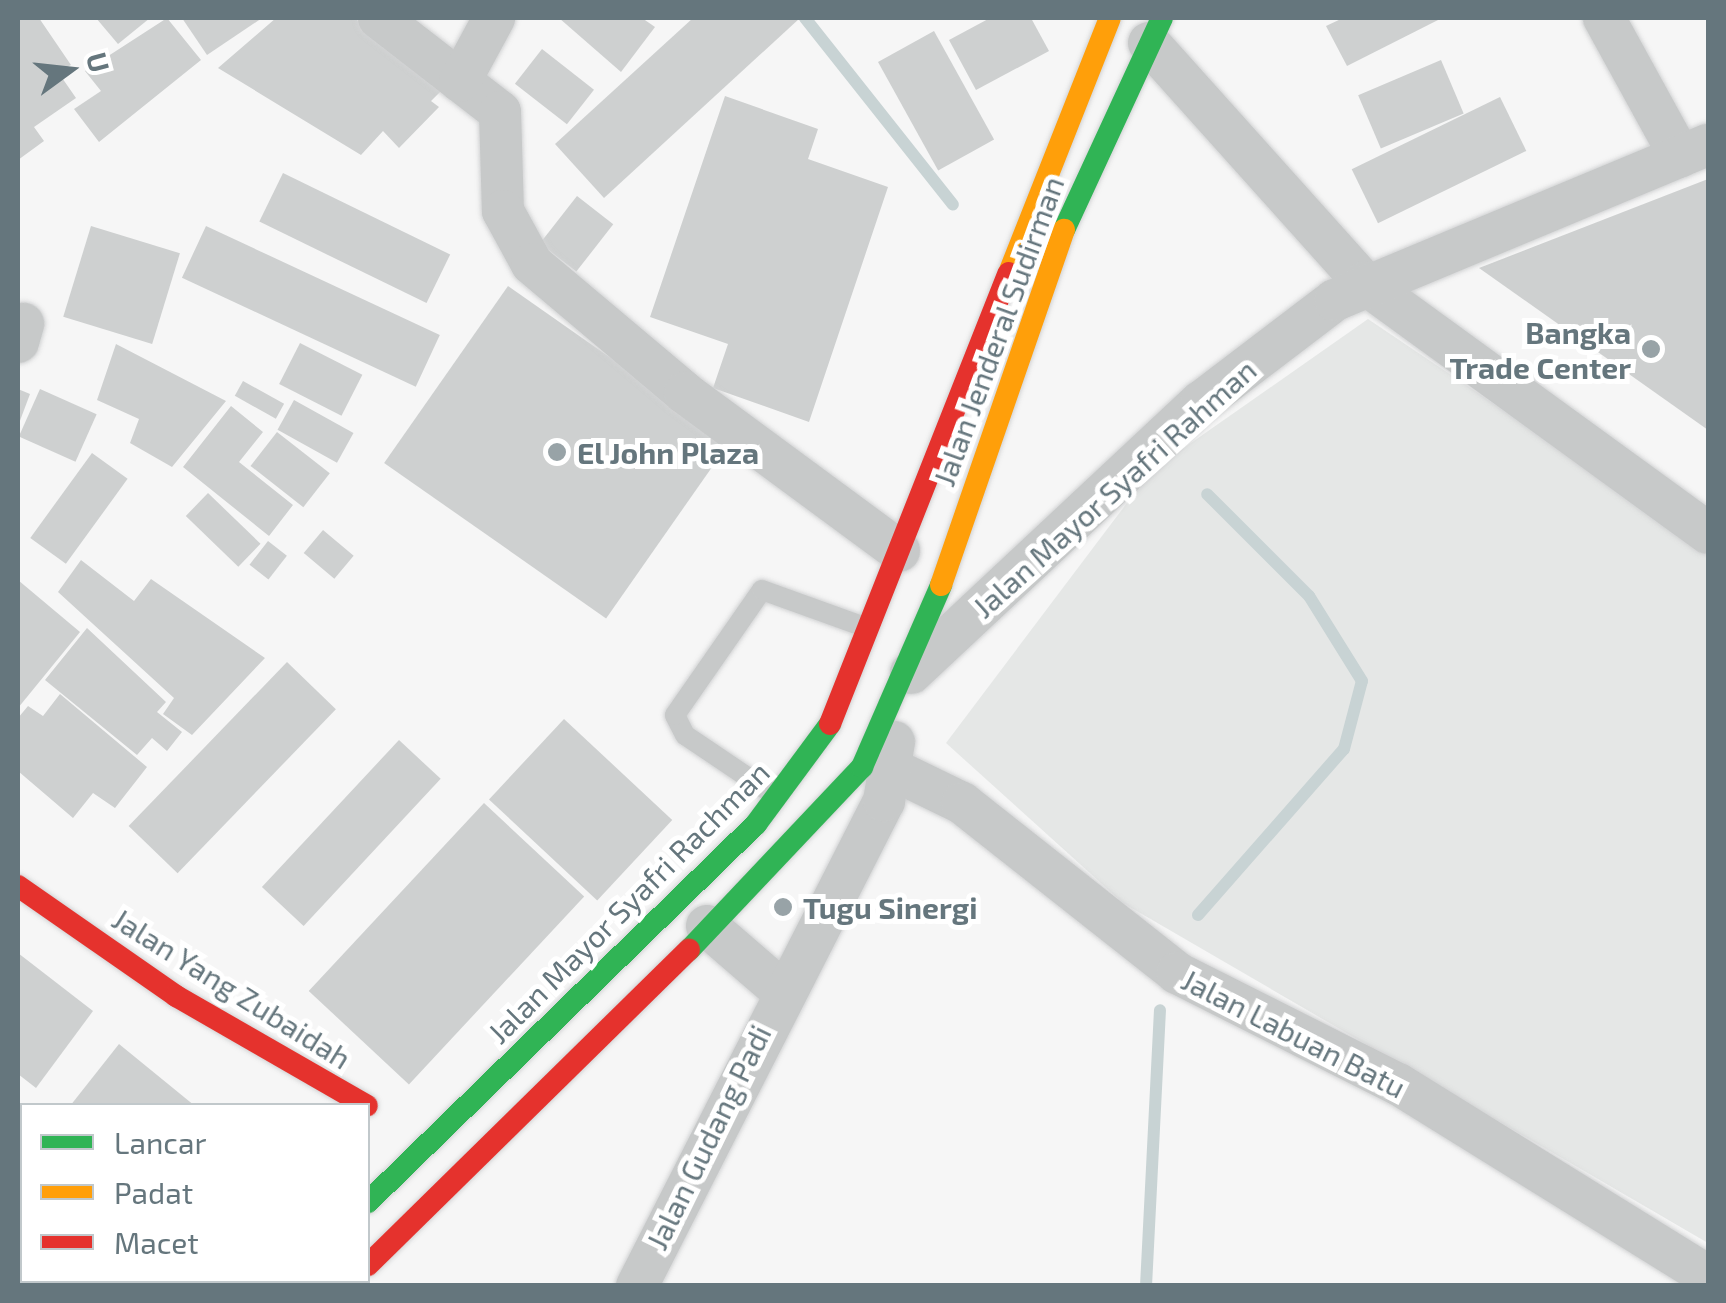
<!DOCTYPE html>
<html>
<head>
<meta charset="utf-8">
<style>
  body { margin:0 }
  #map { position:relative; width:1726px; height:1303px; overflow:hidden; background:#f6f6f6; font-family:"Exo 2",sans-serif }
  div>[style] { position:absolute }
  .built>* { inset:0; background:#e5e7e6 }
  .stream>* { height:12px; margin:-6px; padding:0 6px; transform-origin:6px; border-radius:6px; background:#c8d3d4 }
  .building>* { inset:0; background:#ced0d0; transform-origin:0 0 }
  .roads { filter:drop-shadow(0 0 2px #d2d3d4) drop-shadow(0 0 2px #d2d3d4) }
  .lane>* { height:20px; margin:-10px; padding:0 10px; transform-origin:10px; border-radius:10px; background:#c7c9c9 }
  .street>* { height:42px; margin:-21px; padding:0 21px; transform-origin:21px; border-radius:21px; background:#c7c9c9 }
  .fast>* { height:22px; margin:-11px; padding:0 11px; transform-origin:11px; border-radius:11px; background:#30b455 }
  .slow>* { height:22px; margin:-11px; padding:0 11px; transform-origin:11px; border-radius:11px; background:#ff9f0a }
  .jam>* { height:22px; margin:-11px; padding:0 11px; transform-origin:11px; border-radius:11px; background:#e5322d }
  .dots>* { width:28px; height:28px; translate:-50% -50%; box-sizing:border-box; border:5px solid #fff; border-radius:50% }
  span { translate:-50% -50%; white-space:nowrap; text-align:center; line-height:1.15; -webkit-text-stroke:10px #fff; paint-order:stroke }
  .street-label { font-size:30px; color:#65767d }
  .poi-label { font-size:30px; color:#65767d; font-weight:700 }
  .right { translate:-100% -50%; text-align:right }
  .left { translate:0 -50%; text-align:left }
  .frame { position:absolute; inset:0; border:20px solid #65767d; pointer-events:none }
  .legend { position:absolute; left:20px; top:1103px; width:350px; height:180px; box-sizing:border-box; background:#fff; border:2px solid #c1c8cb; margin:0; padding:12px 18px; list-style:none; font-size:30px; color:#65767d }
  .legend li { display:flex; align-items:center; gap:20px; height:50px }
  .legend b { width:50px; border:2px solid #c1c8cb }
  .north { position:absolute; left:20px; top:20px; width:100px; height:100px; -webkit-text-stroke:8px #fff; paint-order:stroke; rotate:75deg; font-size:28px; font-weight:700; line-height:40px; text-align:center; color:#65767d }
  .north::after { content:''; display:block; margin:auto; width:35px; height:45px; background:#65767d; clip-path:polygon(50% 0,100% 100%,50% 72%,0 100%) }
</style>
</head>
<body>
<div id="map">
  <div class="built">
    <div style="clip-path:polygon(1368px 319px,1708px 548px,1708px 1243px,1123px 903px,946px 743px,1151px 471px)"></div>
  </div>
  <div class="stream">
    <div style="left:805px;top:18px;width:238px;rotate:51.6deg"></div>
    <div style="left:1198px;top:915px;width:221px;rotate:-48.7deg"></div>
    <div style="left:1344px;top:749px;width:70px;rotate:-75.2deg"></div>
    <div style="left:1362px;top:681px;width:100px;rotate:-121.9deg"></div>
    <div style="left:1309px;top:596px;width:144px;rotate:-135deg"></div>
    <div style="left:18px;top:1246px;width:4px;rotate:27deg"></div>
    <div style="left:78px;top:1280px;width:9px;rotate:41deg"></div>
    <div style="left:1146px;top:1286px;width:276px;rotate:-87.1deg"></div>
  </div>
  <div class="building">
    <div style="clip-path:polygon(18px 18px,39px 18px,71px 65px,58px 72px,76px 98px,34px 127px,44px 141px,18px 160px)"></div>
    <div style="clip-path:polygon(96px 18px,150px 18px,118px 44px)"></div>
    <div style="clip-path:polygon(167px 18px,201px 60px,99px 142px,74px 109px,101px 91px,85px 71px)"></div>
    <div style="clip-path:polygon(182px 18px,262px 18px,207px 55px)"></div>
    <div style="clip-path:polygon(276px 18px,354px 18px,446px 86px,431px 101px,439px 107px,399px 148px,383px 131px,361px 155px,218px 68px)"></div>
    <div style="clip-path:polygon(559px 18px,642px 18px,655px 27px,621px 72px)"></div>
    <div style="clip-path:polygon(693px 18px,800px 18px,604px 198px,555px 144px)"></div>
    <div style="clip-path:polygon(990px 18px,1031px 18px,1049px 51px,976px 90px,949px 40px)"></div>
    <div style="clip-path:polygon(1343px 18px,1442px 18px,1347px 66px,1326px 26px)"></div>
    <div style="left:934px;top:31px;width:124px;height:64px;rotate:61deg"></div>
    <div style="left:542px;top:49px;width:66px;height:44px;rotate:38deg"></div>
    <div style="left:1441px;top:60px;width:58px;height:90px;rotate:67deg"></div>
    <div style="clip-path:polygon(725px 96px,818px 129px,808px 159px,888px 187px,809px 422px,713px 388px,728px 344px,650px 317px)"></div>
    <div style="left:1500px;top:97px;width:60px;height:165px;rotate:64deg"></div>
    <div style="left:283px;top:173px;width:186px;height:54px;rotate:26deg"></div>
    <div style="clip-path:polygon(1708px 179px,1708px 430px,1479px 268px)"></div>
    <div style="left:577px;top:196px;width:46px;height:60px;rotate:38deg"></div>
    <div style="left:91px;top:226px;width:93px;height:95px;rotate:17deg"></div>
    <div style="left:206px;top:226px;width:258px;height:57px;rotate:25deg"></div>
    <div style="left:508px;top:286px;width:271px;height:216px;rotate:35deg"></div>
    <div style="left:300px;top:343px;width:70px;height:46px;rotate:27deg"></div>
    <div style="clip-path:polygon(116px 344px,226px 401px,172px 467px,130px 443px,139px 419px,97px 400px)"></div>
    <div style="left:243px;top:381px;width:47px;height:17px;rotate:29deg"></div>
    <div style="clip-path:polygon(18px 389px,30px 394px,18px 426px)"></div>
    <div style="left:40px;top:389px;width:62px;height:52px;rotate:24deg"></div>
    <div style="left:294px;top:400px;width:68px;height:34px;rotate:29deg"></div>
    <div style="clip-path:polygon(231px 406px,263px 432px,239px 462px,293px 505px,269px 536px,183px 467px)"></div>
    <div style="left:277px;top:432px;width:67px;height:43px;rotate:38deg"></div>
    <div style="left:92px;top:453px;width:44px;height:105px;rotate:36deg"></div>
    <div style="left:208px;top:493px;width:73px;height:32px;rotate:44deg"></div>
    <div style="left:323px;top:530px;width:40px;height:30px;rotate:40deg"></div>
    <div style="left:268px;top:541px;width:24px;height:30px;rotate:38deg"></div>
    <div style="clip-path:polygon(81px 560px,134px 601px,151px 579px,265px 658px,192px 735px,163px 714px,174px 698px,58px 592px)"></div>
    <div style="clip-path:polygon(18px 580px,80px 632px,18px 708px)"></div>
    <div style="clip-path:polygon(87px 628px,166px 702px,157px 712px,182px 732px,167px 751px,152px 738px,137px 755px,45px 680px)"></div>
    <div style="left:287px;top:662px;width:68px;height:228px;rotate:44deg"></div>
    <div style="clip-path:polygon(60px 694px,147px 767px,115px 808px,93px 793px,73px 818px,18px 771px,18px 718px,28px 706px,43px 716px)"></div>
    <div style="left:564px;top:719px;width:148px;height:110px;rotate:43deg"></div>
    <div style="left:399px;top:740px;width:57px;height:201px;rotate:43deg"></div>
    <div style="left:484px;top:803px;width:137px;height:257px;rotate:43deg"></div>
    <div style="clip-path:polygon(18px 953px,93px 1011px,36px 1088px,18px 1074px)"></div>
    <div style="clip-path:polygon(119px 1044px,195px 1106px,70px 1106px)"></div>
    <div style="clip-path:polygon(18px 1254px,22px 1280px,69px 1286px,18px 1286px)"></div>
    <div style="left:100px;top:1280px;width:90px;height:9px"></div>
  </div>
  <div class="roads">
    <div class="lane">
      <div style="left:774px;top:795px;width:107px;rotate:-146deg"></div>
      <div style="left:685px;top:735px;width:22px;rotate:-117deg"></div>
      <div style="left:675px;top:715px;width:152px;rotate:-55.2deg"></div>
      <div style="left:762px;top:590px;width:109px;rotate:19.8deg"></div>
    </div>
    <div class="street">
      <div style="left:379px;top:18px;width:153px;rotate:37.8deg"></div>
      <div style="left:500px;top:112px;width:99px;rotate:88.3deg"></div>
      <div style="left:503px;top:211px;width:60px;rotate:61.3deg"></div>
      <div style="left:532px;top:264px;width:200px;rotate:40.1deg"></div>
      <div style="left:685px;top:393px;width:266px;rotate:36.4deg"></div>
      <div style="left:1604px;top:18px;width:158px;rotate:61.2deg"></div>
      <div style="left:1149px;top:43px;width:322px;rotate:48.1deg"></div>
      <div style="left:1364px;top:283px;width:425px;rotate:36deg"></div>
      <div style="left:460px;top:81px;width:72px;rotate:-61.6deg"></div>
      <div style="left:18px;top:342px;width:19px;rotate:-74deg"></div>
      <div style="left:911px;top:673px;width:397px;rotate:-43.1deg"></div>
      <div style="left:1201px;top:402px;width:168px;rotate:-37.3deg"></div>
      <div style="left:1335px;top:300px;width:404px;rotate:-22.6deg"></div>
      <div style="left:894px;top:770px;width:76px;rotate:25.9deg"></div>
      <div style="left:962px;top:803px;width:274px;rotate:38.3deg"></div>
      <div style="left:1177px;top:973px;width:247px;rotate:26.7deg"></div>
      <div style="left:1398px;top:1084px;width:365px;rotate:31.8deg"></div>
      <div style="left:707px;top:926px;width:96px;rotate:40.8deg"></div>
      <div style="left:637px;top:1286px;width:544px;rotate:-63.01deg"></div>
      <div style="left:884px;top:801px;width:60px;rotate:-80.4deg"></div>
    </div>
    <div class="fast">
      <div style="left:1064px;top:230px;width:234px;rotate:-65.2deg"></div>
      <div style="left:689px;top:950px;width:252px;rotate:-46.6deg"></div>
      <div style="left:862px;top:767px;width:198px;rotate:-66.5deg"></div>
      <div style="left:368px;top:1202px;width:542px;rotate:-44.25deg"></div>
      <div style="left:756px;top:824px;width:124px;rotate:-53.5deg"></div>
    </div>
    <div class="slow">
      <div style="left:1009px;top:273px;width:274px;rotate:-68.4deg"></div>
      <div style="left:941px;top:585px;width:376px;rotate:-70.9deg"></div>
      <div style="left:285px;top:1286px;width:8px;rotate:-50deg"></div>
    </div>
    <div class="jam">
      <div style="left:830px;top:724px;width:485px;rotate:-68.4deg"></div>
      <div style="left:18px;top:886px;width:193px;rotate:34.8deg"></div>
      <div style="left:176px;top:996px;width:220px;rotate:29.9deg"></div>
      <div style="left:368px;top:1265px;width:450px;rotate:-44.5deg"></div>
    </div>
  </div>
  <div class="dots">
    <div style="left:1651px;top:349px;background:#98a3a7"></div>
    <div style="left:557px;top:452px;background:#98a3a7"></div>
    <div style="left:783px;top:907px;background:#98a3a7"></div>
  </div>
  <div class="street-label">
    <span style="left:998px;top:331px;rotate:-70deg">Jalan Jenderal Sudirman</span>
    <span style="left:1114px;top:488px;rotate:-42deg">Jalan Mayor Syafri Rahman</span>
    <span style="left:628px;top:902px;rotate:-45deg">Jalan Mayor Syafri Rachman</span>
    <span style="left:232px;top:988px;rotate:32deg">Jalan Yang Zubaidah</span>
    <span style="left:1294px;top:1033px;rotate:27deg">Jalan Labuan Batu</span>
    <span style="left:708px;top:1137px;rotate:-64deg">Jalan Gudang Padi</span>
  </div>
  <div class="poi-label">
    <span class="right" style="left:1631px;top:349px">Bangka<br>Trade Center</span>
    <span class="left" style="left:577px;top:452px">El John Plaza</span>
    <span class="left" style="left:803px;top:907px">Tugu Sinergi</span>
  </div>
  <div class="frame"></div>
  <ul class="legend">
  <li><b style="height:12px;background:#30b455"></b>Lancar</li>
  <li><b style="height:12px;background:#ff9f0a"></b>Padat</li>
  <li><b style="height:12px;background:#e5322d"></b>Macet</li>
  </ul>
  <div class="north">U</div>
</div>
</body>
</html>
